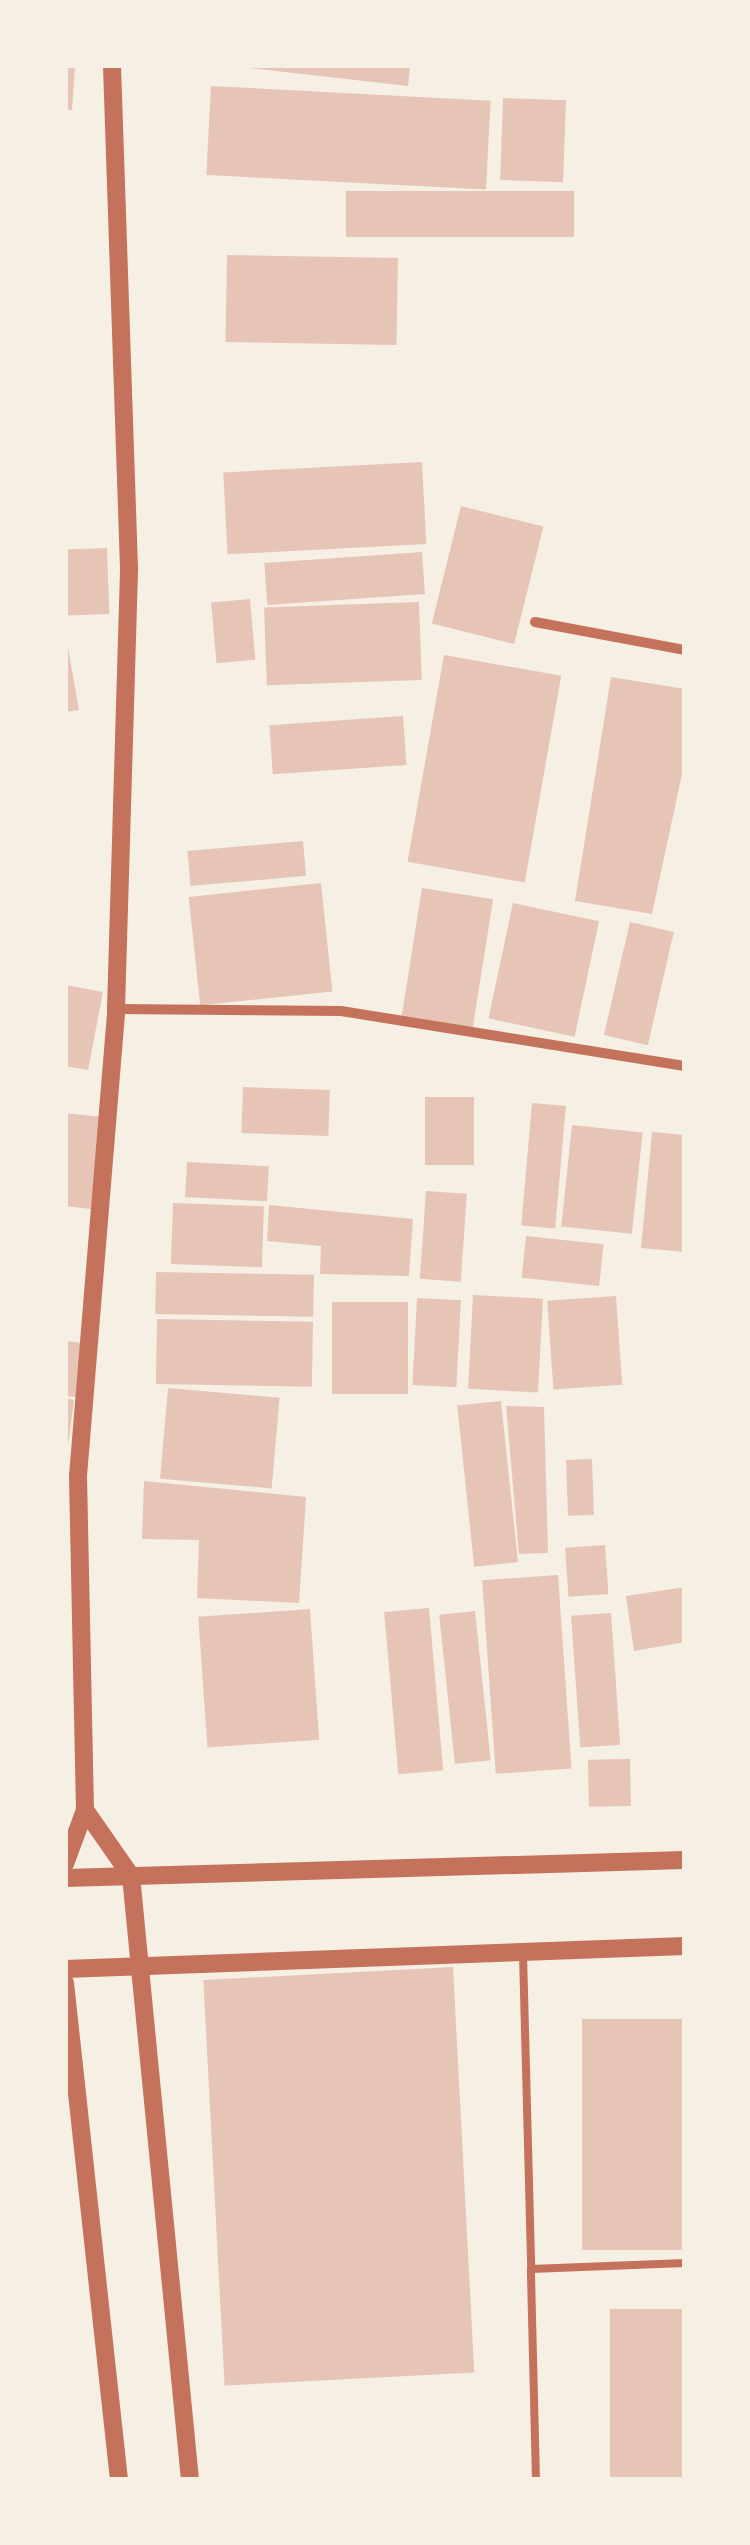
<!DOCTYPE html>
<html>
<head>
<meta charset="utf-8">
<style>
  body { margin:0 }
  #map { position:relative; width:750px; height:2545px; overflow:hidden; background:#f6efe4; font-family:Roboto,sans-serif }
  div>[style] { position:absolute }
  .building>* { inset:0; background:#e6c5b7; transform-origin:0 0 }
  .service>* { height:8px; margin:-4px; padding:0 4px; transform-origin:4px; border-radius:4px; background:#c5725c }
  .minor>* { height:10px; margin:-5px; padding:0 5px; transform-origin:5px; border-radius:5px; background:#c5725c }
  .tertiary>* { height:18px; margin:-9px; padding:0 9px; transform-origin:9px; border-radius:9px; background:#c5725c }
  span { translate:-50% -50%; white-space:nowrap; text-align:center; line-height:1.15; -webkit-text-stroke:8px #f6efe4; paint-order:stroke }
  .frame { position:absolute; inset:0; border:68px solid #f6efe4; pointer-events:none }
</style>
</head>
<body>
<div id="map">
  <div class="building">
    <div style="clip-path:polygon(65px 65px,75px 65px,72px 110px,65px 109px)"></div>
    <div style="clip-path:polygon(223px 65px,410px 65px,408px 86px)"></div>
    <div style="left:211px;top:86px;width:280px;height:89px;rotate:3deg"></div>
    <div style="left:503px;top:98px;width:63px;height:82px;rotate:2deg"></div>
    <div style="left:346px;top:191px;width:228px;height:46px"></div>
    <div style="left:227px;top:255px;width:171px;height:87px;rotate:1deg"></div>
    <div style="left:422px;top:462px;width:82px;height:199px;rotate:87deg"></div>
    <div style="left:461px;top:506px;width:85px;height:121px;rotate:14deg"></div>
    <div style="left:107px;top:548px;width:66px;height:42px;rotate:88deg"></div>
    <div style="left:422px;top:552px;width:42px;height:158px;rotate:86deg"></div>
    <div style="left:250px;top:599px;width:61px;height:39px;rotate:85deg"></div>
    <div style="left:419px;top:602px;width:78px;height:155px;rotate:88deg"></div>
    <div style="clip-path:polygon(65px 631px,79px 710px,65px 712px)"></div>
    <div style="left:444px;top:655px;width:119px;height:210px;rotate:10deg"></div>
    <div style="clip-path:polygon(611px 677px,685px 689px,685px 760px,652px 914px,575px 901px)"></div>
    <div style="left:403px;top:716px;width:49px;height:134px;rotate:86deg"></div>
    <div style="left:303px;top:841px;width:35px;height:116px;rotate:85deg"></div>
    <div style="left:321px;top:883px;width:109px;height:133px;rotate:84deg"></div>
    <div style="left:422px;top:888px;width:72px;height:130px;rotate:9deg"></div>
    <div style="left:513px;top:903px;width:88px;height:118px;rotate:12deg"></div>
    <div style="left:630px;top:922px;width:45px;height:116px;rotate:13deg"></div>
    <div style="clip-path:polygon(65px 985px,103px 992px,88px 1070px,65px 1066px)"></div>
    <div style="left:243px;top:1087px;width:87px;height:46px;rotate:2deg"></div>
    <div style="left:425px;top:1097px;width:49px;height:68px"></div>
    <div style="left:532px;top:1103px;width:34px;height:123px;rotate:5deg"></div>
    <div style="clip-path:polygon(65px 1113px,102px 1117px,91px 1209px,65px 1206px)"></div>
    <div style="left:572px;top:1125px;width:71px;height:102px;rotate:6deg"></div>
    <div style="clip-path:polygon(652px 1132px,685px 1135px,685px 1252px,641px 1248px)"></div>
    <div style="left:187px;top:1162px;width:82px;height:35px;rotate:3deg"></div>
    <div style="left:426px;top:1191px;width:41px;height:88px;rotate:4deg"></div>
    <div style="left:173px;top:1203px;width:91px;height:61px;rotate:2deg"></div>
    <div style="clip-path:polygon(269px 1205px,413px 1219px,409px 1276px,320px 1274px,321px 1246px,267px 1241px)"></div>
    <div style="left:526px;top:1236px;width:78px;height:42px;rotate:6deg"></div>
    <div style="left:156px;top:1272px;width:158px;height:42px;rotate:1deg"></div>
    <div style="left:473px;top:1295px;width:70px;height:94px;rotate:3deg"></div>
    <div style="left:616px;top:1296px;width:89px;height:69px;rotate:86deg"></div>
    <div style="left:417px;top:1298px;width:44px;height:87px;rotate:3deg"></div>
    <div style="left:332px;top:1302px;width:76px;height:92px"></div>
    <div style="left:157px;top:1319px;width:156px;height:65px;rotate:1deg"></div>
    <div style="clip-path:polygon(65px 1341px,83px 1343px,77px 1397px,65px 1396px)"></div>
    <div style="left:168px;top:1388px;width:112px;height:91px;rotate:5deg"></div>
    <div style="clip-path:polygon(65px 1398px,74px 1400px,67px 1454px,65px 1454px)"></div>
    <div style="left:501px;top:1401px;width:162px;height:44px;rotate:84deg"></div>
    <div style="clip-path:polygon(506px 1406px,544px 1407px,548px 1553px,519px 1554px)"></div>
    <div style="left:592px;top:1459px;width:56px;height:26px;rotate:88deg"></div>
    <div style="clip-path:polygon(144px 1481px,306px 1497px,299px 1603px,197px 1598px,199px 1540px,142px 1539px)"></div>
    <div style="left:605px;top:1545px;width:49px;height:40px;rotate:86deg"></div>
    <div style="left:558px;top:1575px;width:194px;height:76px;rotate:86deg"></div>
    <div style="clip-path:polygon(685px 1587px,685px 1642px,634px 1651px,626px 1596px)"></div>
    <div style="left:429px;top:1608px;width:163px;height:45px;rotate:85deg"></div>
    <div style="left:310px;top:1609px;width:131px;height:112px;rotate:86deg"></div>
    <div style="left:475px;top:1611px;width:150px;height:36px;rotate:84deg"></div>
    <div style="left:611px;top:1613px;width:132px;height:40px;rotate:86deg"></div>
    <div style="left:630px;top:1759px;width:47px;height:42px;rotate:89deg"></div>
    <div style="left:453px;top:1967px;width:406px;height:250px;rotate:87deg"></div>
    <div style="left:685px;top:2019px;width:231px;height:103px;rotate:90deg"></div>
    <div style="left:685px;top:2309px;width:171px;height:75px;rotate:90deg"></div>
  </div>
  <div class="service">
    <div style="left:523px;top:1954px;width:315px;rotate:88.5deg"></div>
    <div style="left:536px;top:2480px;width:211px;rotate:-91.4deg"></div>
    <div style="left:531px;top:2269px;width:154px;rotate:-2.2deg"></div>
  </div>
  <div class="minor">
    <div style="left:535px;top:622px;width:153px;rotate:10.6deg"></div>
    <div style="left:116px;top:1009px;width:225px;rotate:0.5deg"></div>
    <div style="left:341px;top:1011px;width:348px;rotate:9.1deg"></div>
  </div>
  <div class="tertiary">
    <div style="left:85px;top:1810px;width:80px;rotate:55.1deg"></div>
    <div style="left:131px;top:1876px;width:607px;rotate:84.42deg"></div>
    <div style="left:65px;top:1864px;width:58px;rotate:-69.7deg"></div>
    <div style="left:85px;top:1810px;width:334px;rotate:-91.2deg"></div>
    <div style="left:78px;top:1476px;width:469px;rotate:-85.3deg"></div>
    <div style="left:116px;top:1009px;width:441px;rotate:-88.3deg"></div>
    <div style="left:129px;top:568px;width:503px;rotate:-91.94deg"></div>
    <div style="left:65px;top:1878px;width:620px;rotate:-1.66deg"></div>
    <div style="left:65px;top:1969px;width:620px;rotate:-2.12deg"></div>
    <div style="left:65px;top:1983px;width:500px;rotate:83.8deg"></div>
  </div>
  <div class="frame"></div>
</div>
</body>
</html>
